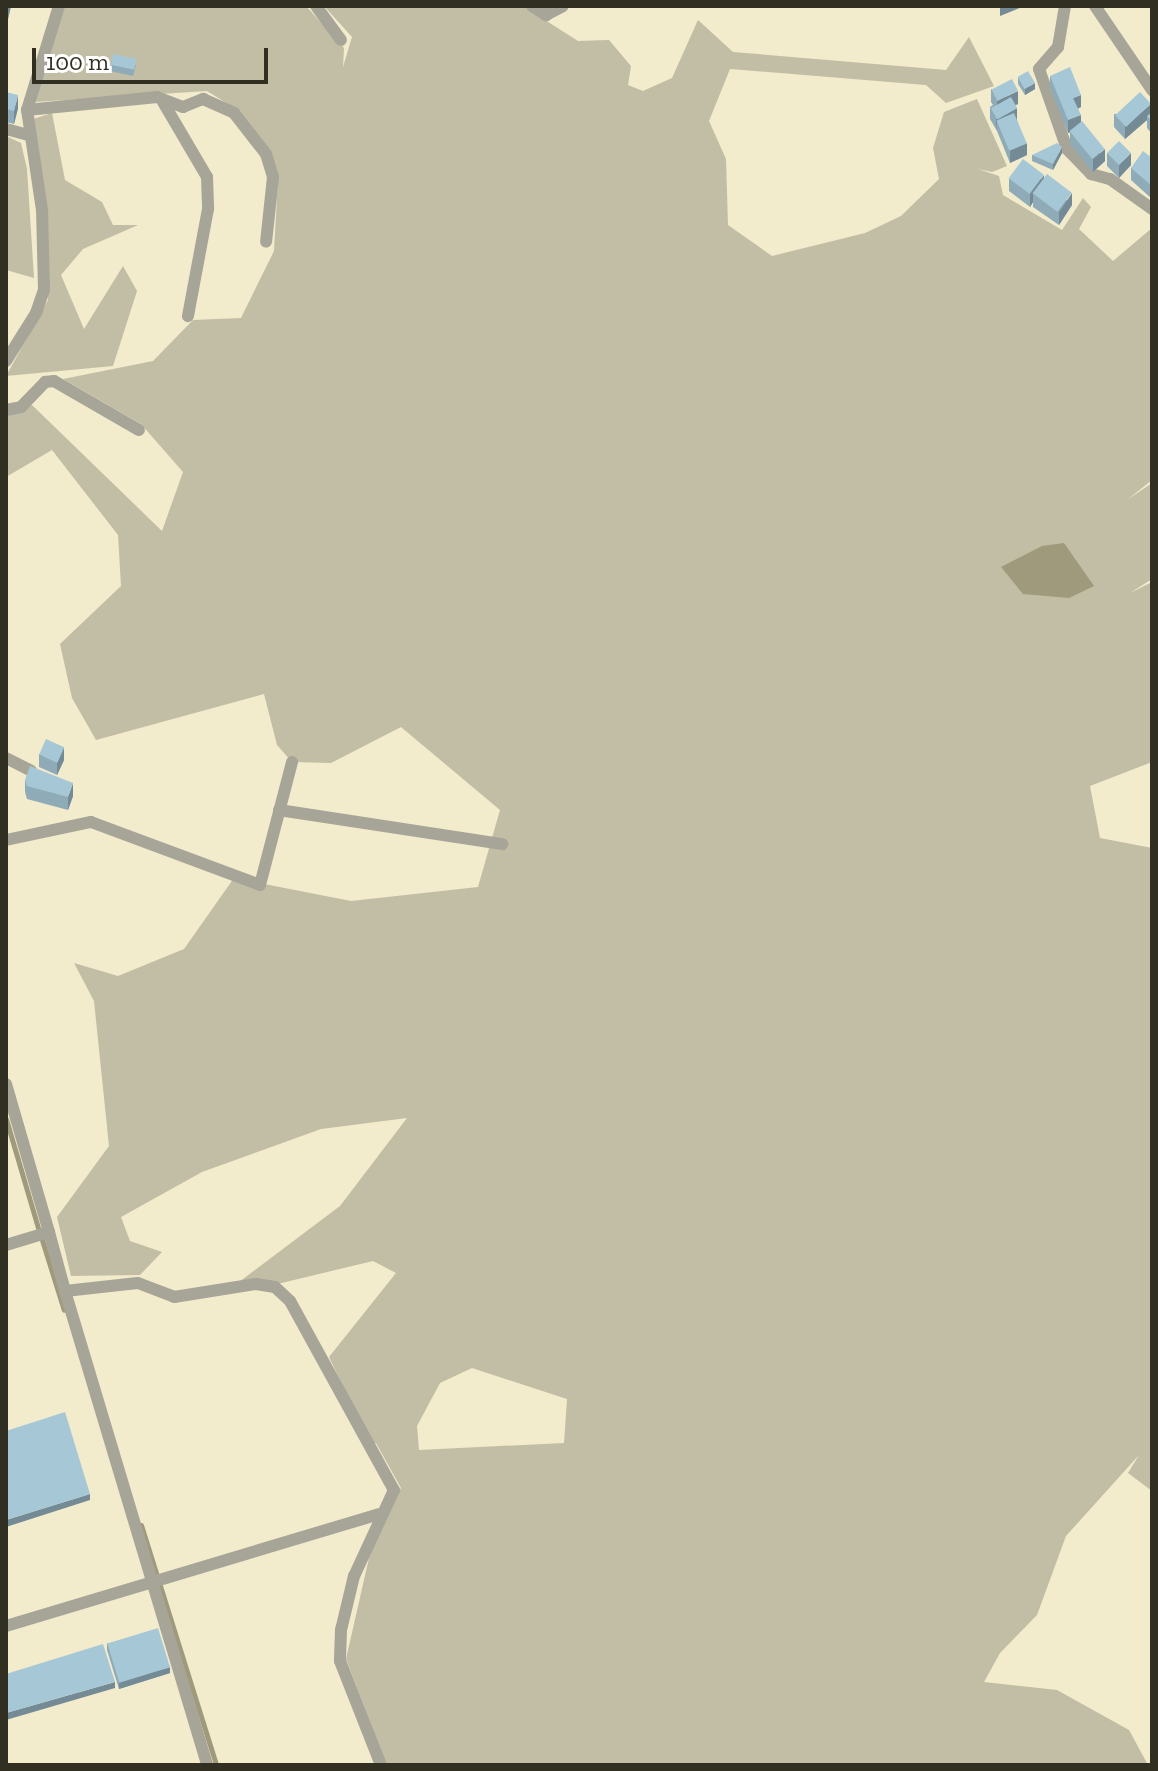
<!DOCTYPE html>
<html>
<head>
<meta charset="utf-8">
<style>
  body { margin:0 }
  #map { position:relative; width:1158px; height:1771px; overflow:hidden; background:#f2ebcc; font-family:"Zilla Slab",serif }
  div>[style] { position:absolute }
  .green>* { inset:0; background:#c2bda5 }
  .water>* { inset:0; background:#a09a7d }
  .stream>* { height:5px; margin:-2.5px; padding:0 2.5px; transform-origin:2.5px; border-radius:2.5px; background:#a09a7d }
  .minor>* { height:12px; margin:-6px; padding:0 6px; transform-origin:6px; border-radius:6px; background:#a7a598 }
  .wall>* { inset:0; background:#8fabb8 }
  .shaded-wall>* { inset:0; background:#748b96 }
  .building>* { inset:0; background:#a6c7d6; transform-origin:0 0 }
  span { translate:-50% -50%; white-space:nowrap; text-align:center; line-height:1.15; -webkit-text-stroke:6px #fff; paint-order:stroke }
  .frame { position:absolute; inset:0; border:8px solid #312e22; pointer-events:none }
  .scale { position:absolute; left:32px; top:48px; width:236px; height:36px; box-sizing:border-box; border:4px solid #312e22; border-top:0; padding-left:10px; font-size:24px; line-height:28px; white-space:nowrap; color:#312e22; -webkit-text-stroke:6px #fff; paint-order:stroke }
</style>
</head>
<body>
<div id="map">
  <div class="green">
    <div style="clip-path:polygon(evenodd,64px 6px,306px 6px,344px 48px,343px 67px,352px 37px,324px 6px,523px 6px,578px 41px,609px 40px,631px 66px,628px 85px,643px 91px,672px 78px,698px 20px,733px 52px,946px 70px,969px 37px,994px 86px,946px 103px,926px 85px,730px 69px,709px 121px,726px 159px,728px 225px,772px 256px,865px 233px,901px 216px,939px 179px,933px 148px,944px 112px,977px 99px,1007px 166px,992px 172px,978px 169px,999px 176px,1003px 195px,1062px 230px,1083px 198px,1091px 207px,1079px 229px,1113px 261px,1152px 228px,1152px 480px,1127px 500px,1152px 483px,1152px 579px,1130px 593px,1152px 582px,1152px 762px,1090px 786px,1100px 838px,1152px 848px,1152px 1491px,1128px 1473px,1139px 1455px,1066px 1536px,1037px 1615px,1000px 1653px,984px 1682px,1057px 1690px,1129px 1730px,1148px 1765px,387px 1765px,346px 1659px,379px 1514px,401px 1488px,376px 1443px,371px 1445px,329px 1357px,396px 1273px,373px 1261px,269px 1286px,231px 1288px,340px 1206px,407px 1118px,321px 1129px,202px 1172px,121px 1217px,130px 1241px,162px 1252px,140px 1275px,71px 1276px,57px 1217px,109px 1146px,94px 1001px,74px 963px,118px 976px,184px 949px,234px 878px,351px 901px,478px 887px,500px 810px,401px 727px,331px 763px,292px 762px,277px 745px,264px 694px,96px 740px,72px 698px,60px 644px,121px 586px,118px 535px,52px 450px,6px 477px,6px 413px,32px 405px,162px 531px,183px 472px,141px 424px,63px 379px,153px 361px,193px 320px,241px 318px,274px 251px,278px 179px,236px 109px,207px 91px,35px 102px,64px 6px,472px 1368px,567px 1399px,564px 1443px,419px 1450px,417px 1426px,440px 1383px,472px 1368px)"></div>
    <div style="clip-path:polygon(52px 113px,65px 180px,102px 202px,113px 225px,138px 225px,83px 249px,61px 275px,84px 329px,123px 266px,137px 291px,113px 366px,6px 376px,48px 300px,33px 119px)"></div>
    <div style="clip-path:polygon(6px 136px,21px 143px,27px 169px,34px 278px,6px 270px)"></div>
  </div>
  <div class="water">
    <div style="clip-path:polygon(1064px 543px,1094px 586px,1069px 598px,1023px 594px,1001px 567px,1042px 546px)"></div>
  </div>
  <div class="stream">
    <div style="left:6px;top:1119px;width:114px;rotate:73.6deg"></div>
    <div style="left:42px;top:1240px;width:73px;rotate:72.6deg"></div>
    <div style="left:141px;top:1525px;width:251px;rotate:72.6deg"></div>
  </div>
  <div class="minor">
    <div style="left:316px;top:6px;width:42px;rotate:53.7deg"></div>
    <div style="left:532px;top:6px;width:17px;rotate:33deg"></div>
    <div style="left:546px;top:15px;width:19px;rotate:-28deg"></div>
    <div style="left:1065px;top:6px;width:42px;rotate:99.7deg"></div>
    <div style="left:1058px;top:47px;width:29px;rotate:131deg"></div>
    <div style="left:1039px;top:69px;width:85px;rotate:70.7deg"></div>
    <div style="left:1067px;top:149px;width:35px;rotate:46deg"></div>
    <div style="left:1091px;top:174px;width:20px;rotate:15deg"></div>
    <div style="left:1110px;top:179px;width:52px;rotate:35.5deg"></div>
    <div style="left:1095px;top:6px;width:102px;rotate:55.8deg"></div>
    <div style="left:163px;top:102px;width:87px;rotate:59.6deg"></div>
    <div style="left:207px;top:177px;width:32px;rotate:88deg"></div>
    <div style="left:208px;top:209px;width:109px;rotate:100.6deg"></div>
    <div style="left:27px;top:110px;width:131px;rotate:-5.7deg"></div>
    <div style="left:157px;top:97px;width:28px;rotate:21deg"></div>
    <div style="left:183px;top:107px;width:22px;rotate:-22deg"></div>
    <div style="left:203px;top:99px;width:34px;rotate:24deg"></div>
    <div style="left:234px;top:113px;width:52px;rotate:52deg"></div>
    <div style="left:266px;top:154px;width:24px;rotate:73deg"></div>
    <div style="left:273px;top:177px;width:65px;rotate:96.1deg"></div>
    <div style="left:6px;top:129px;width:24px;rotate:15deg"></div>
    <div style="left:6px;top:361px;width:57px;rotate:-58deg"></div>
    <div style="left:36px;top:313px;width:24px;rotate:-71deg"></div>
    <div style="left:44px;top:290px;width:80px;rotate:-91.4deg"></div>
    <div style="left:42px;top:210px;width:101px;rotate:-98.5deg"></div>
    <div style="left:27px;top:110px;width:109px;rotate:-72.9deg"></div>
    <div style="left:6px;top:410px;width:15px;rotate:-11deg"></div>
    <div style="left:21px;top:407px;width:35px;rotate:-46deg"></div>
    <div style="left:45px;top:382px;width:9px;rotate:-6deg"></div>
    <div style="left:54px;top:381px;width:98px;rotate:30deg"></div>
    <div style="left:6px;top:758px;width:28px;rotate:27deg"></div>
    <div style="left:279px;top:810px;width:226px;rotate:8.7deg"></div>
    <div style="left:6px;top:840px;width:87px;rotate:-12deg"></div>
    <div style="left:91px;top:822px;width:180px;rotate:20.4deg"></div>
    <div style="left:260px;top:885px;width:127px;rotate:-75.4deg"></div>
    <div style="left:6px;top:1084px;width:154px;rotate:73.8deg"></div>
    <div style="left:6px;top:1245px;width:45px;rotate:-16.8deg"></div>
    <div style="left:49px;top:1232px;width:61px;rotate:74.8deg"></div>
    <div style="left:65px;top:1291px;width:73px;rotate:-6.3deg"></div>
    <div style="left:138px;top:1283px;width:39px;rotate:21deg"></div>
    <div style="left:174px;top:1297px;width:83px;rotate:-9deg"></div>
    <div style="left:256px;top:1284px;width:19px;rotate:9deg"></div>
    <div style="left:275px;top:1287px;width:21px;rotate:43deg"></div>
    <div style="left:290px;top:1301px;width:216px;rotate:61.2deg"></div>
    <div style="left:394px;top:1490px;width:95px;rotate:114.9deg"></div>
    <div style="left:354px;top:1576px;width:56px;rotate:103.5deg"></div>
    <div style="left:341px;top:1630px;width:31px;rotate:92deg"></div>
    <div style="left:340px;top:1661px;width:112px;rotate:68.5deg"></div>
    <div style="left:65px;top:1291px;width:495px;rotate:73.3deg"></div>
    <div style="left:6px;top:1626px;width:389px;rotate:-16.7deg"></div>
  </div>
  <div class="wall">
    <div style="clip-path:polygon(6px 6px,11px 6px,8px 19px,6px 19px)"></div>
    <div style="clip-path:polygon(110px 65px,136px 65px,133px 76px,110px 71px)"></div>
    <div style="clip-path:polygon(1050px 76px,1081px 107px,1078px 109px,1081px 122px,1105px 161px,1093px 172px,1070px 144px,1070px 132px,1068px 133px,1050px 88px)"></div>
    <div style="clip-path:polygon(1018px 77px,1035px 89px,1025px 95px,1018px 84px)"></div>
    <div style="clip-path:polygon(991px 89px,1018px 104px,1015px 105px,1017px 120px,1027px 155px,1010px 163px,997px 131px,990px 119px,990px 107px,993px 105px,991px 102px)"></div>
    <div style="clip-path:polygon(6px 92px,18px 108px,14px 124px,6px 122px)"></div>
    <div style="clip-path:polygon(1152px 112px,1152px 134px,1147px 128px,1147px 120px,1125px 139px,1114px 127px,1114px 114px)"></div>
    <div style="clip-path:polygon(1062px 153px,1053px 170px,1032px 161px,1032px 155px)"></div>
    <div style="clip-path:polygon(1107px 153px,1131px 165px,1119px 178px,1107px 166px)"></div>
    <div style="clip-path:polygon(1152px 158px,1152px 199px,1131px 180px,1131px 168px)"></div>
    <div style="clip-path:polygon(1009px 179px,1044px 179px,1072px 205px,1059px 225px,1033px 207px,1033px 202px,1030px 207px,1009px 191px)"></div>
    <div style="clip-path:polygon(39px 754px,64px 760px,57px 775px,39px 767px)"></div>
    <div style="clip-path:polygon(25px 780px,73px 796px,68px 810px,27px 799px,25px 792px)"></div>
    <div style="clip-path:polygon(107px 1643px,170px 1673px,119px 1689px,107px 1650px)"></div>
  </div>
  <div class="shaded-wall">
    <div style="clip-path:polygon(8px 6px,11px 6px,8px 19px)"></div>
    <div style="clip-path:polygon(1000px 6px,1022px 6px,1022px 7px,1000px 16px)"></div>
    <div style="clip-path:polygon(1035px 83px,1035px 89px,1025px 95px,1025px 89px)"></div>
    <div style="clip-path:polygon(1018px 91px,1018px 104px,997px 114px,997px 101px)"></div>
    <div style="clip-path:polygon(18px 95px,18px 108px,14px 124px,14px 111px)"></div>
    <div style="clip-path:polygon(1081px 95px,1081px 107px,1073px 110px,1073px 98px)"></div>
    <div style="clip-path:polygon(1151px 104px,1151px 117px,1147px 116px,1147px 120px,1125px 139px,1125px 126px)"></div>
    <div style="clip-path:polygon(1017px 108px,1017px 121px,997px 121px,996px 131px,996px 119px)"></div>
    <div style="clip-path:polygon(1081px 115px,1081px 128px,1068px 133px,1068px 120px)"></div>
    <div style="clip-path:polygon(1027px 143px,1027px 155px,1010px 163px,1010px 150px)"></div>
    <div style="clip-path:polygon(1062px 147px,1062px 153px,1053px 170px,1053px 164px)"></div>
    <div style="clip-path:polygon(1105px 149px,1105px 161px,1093px 172px,1093px 159px)"></div>
    <div style="clip-path:polygon(1131px 153px,1131px 165px,1119px 178px,1119px 165px)"></div>
    <div style="clip-path:polygon(1044px 175px,1044px 188px,1033px 194px,1033px 202px,1030px 207px,1030px 194px)"></div>
    <div style="clip-path:polygon(1072px 193px,1072px 205px,1059px 225px,1059px 212px)"></div>
    <div style="clip-path:polygon(64px 747px,64px 760px,57px 775px,57px 762px)"></div>
    <div style="clip-path:polygon(73px 783px,73px 796px,68px 810px,68px 797px)"></div>
    <div style="clip-path:polygon(90px 1494px,90px 1500px,6px 1527px,6px 1520px)"></div>
    <div style="clip-path:polygon(170px 1667px,170px 1673px,119px 1689px,119px 1682px)"></div>
    <div style="clip-path:polygon(115px 1682px,115px 1688px,6px 1720px,6px 1713px)"></div>
  </div>
  <div class="building">
    <div style="left:113px;top:54px;width:24px;height:11px;rotate:12deg"></div>
    <div style="clip-path:polygon(1070px 67px,1081px 95px,1073px 98px,1081px 115px,1068px 120px,1050px 76px)"></div>
    <div style="left:1028px;top:71px;width:14px;height:12px;rotate:60deg"></div>
    <div style="left:1012px;top:79px;width:13px;height:23px;rotate:63deg"></div>
    <div style="clip-path:polygon(6px 92px,18px 95px,14px 111px,6px 109px)"></div>
    <div style="left:1140px;top:92px;width:16px;height:34px;rotate:47deg"></div>
    <div style="left:1011px;top:97px;width:13px;height:23px;rotate:61deg"></div>
    <div style="clip-path:polygon(1152px 112px,1152px 122px,1147px 116px)"></div>
    <div style="left:1014px;top:113px;width:33px;height:19px;rotate:67deg"></div>
    <div style="left:1082px;top:121px;width:36px;height:16px;rotate:51deg"></div>
    <div style="left:1119px;top:141px;width:17px;height:17px;rotate:45deg"></div>
    <div style="clip-path:polygon(1057px 143px,1062px 147px,1053px 164px,1032px 155px)"></div>
    <div style="clip-path:polygon(1143px 151px,1152px 158px,1152px 186px,1131px 168px)"></div>
    <div style="left:1023px;top:159px;width:26px;height:24px;rotate:37deg"></div>
    <div style="left:1047px;top:174px;width:31px;height:24px;rotate:37deg"></div>
    <div style="left:46px;top:739px;width:20px;height:17px;rotate:24deg"></div>
    <div style="clip-path:polygon(30px 766px,73px 783px,68px 797px,27px 786px,25px 780px)"></div>
    <div style="clip-path:polygon(65px 1412px,90px 1494px,6px 1520px,6px 1431px)"></div>
    <div style="left:158px;top:1628px;width:41px;height:53px;rotate:73deg"></div>
    <div style="clip-path:polygon(103px 1644px,115px 1682px,6px 1713px,6px 1674px)"></div>
  </div>
  <div class="frame"></div>
  <div class="scale">100 m</div>
</div>
</body>
</html>
